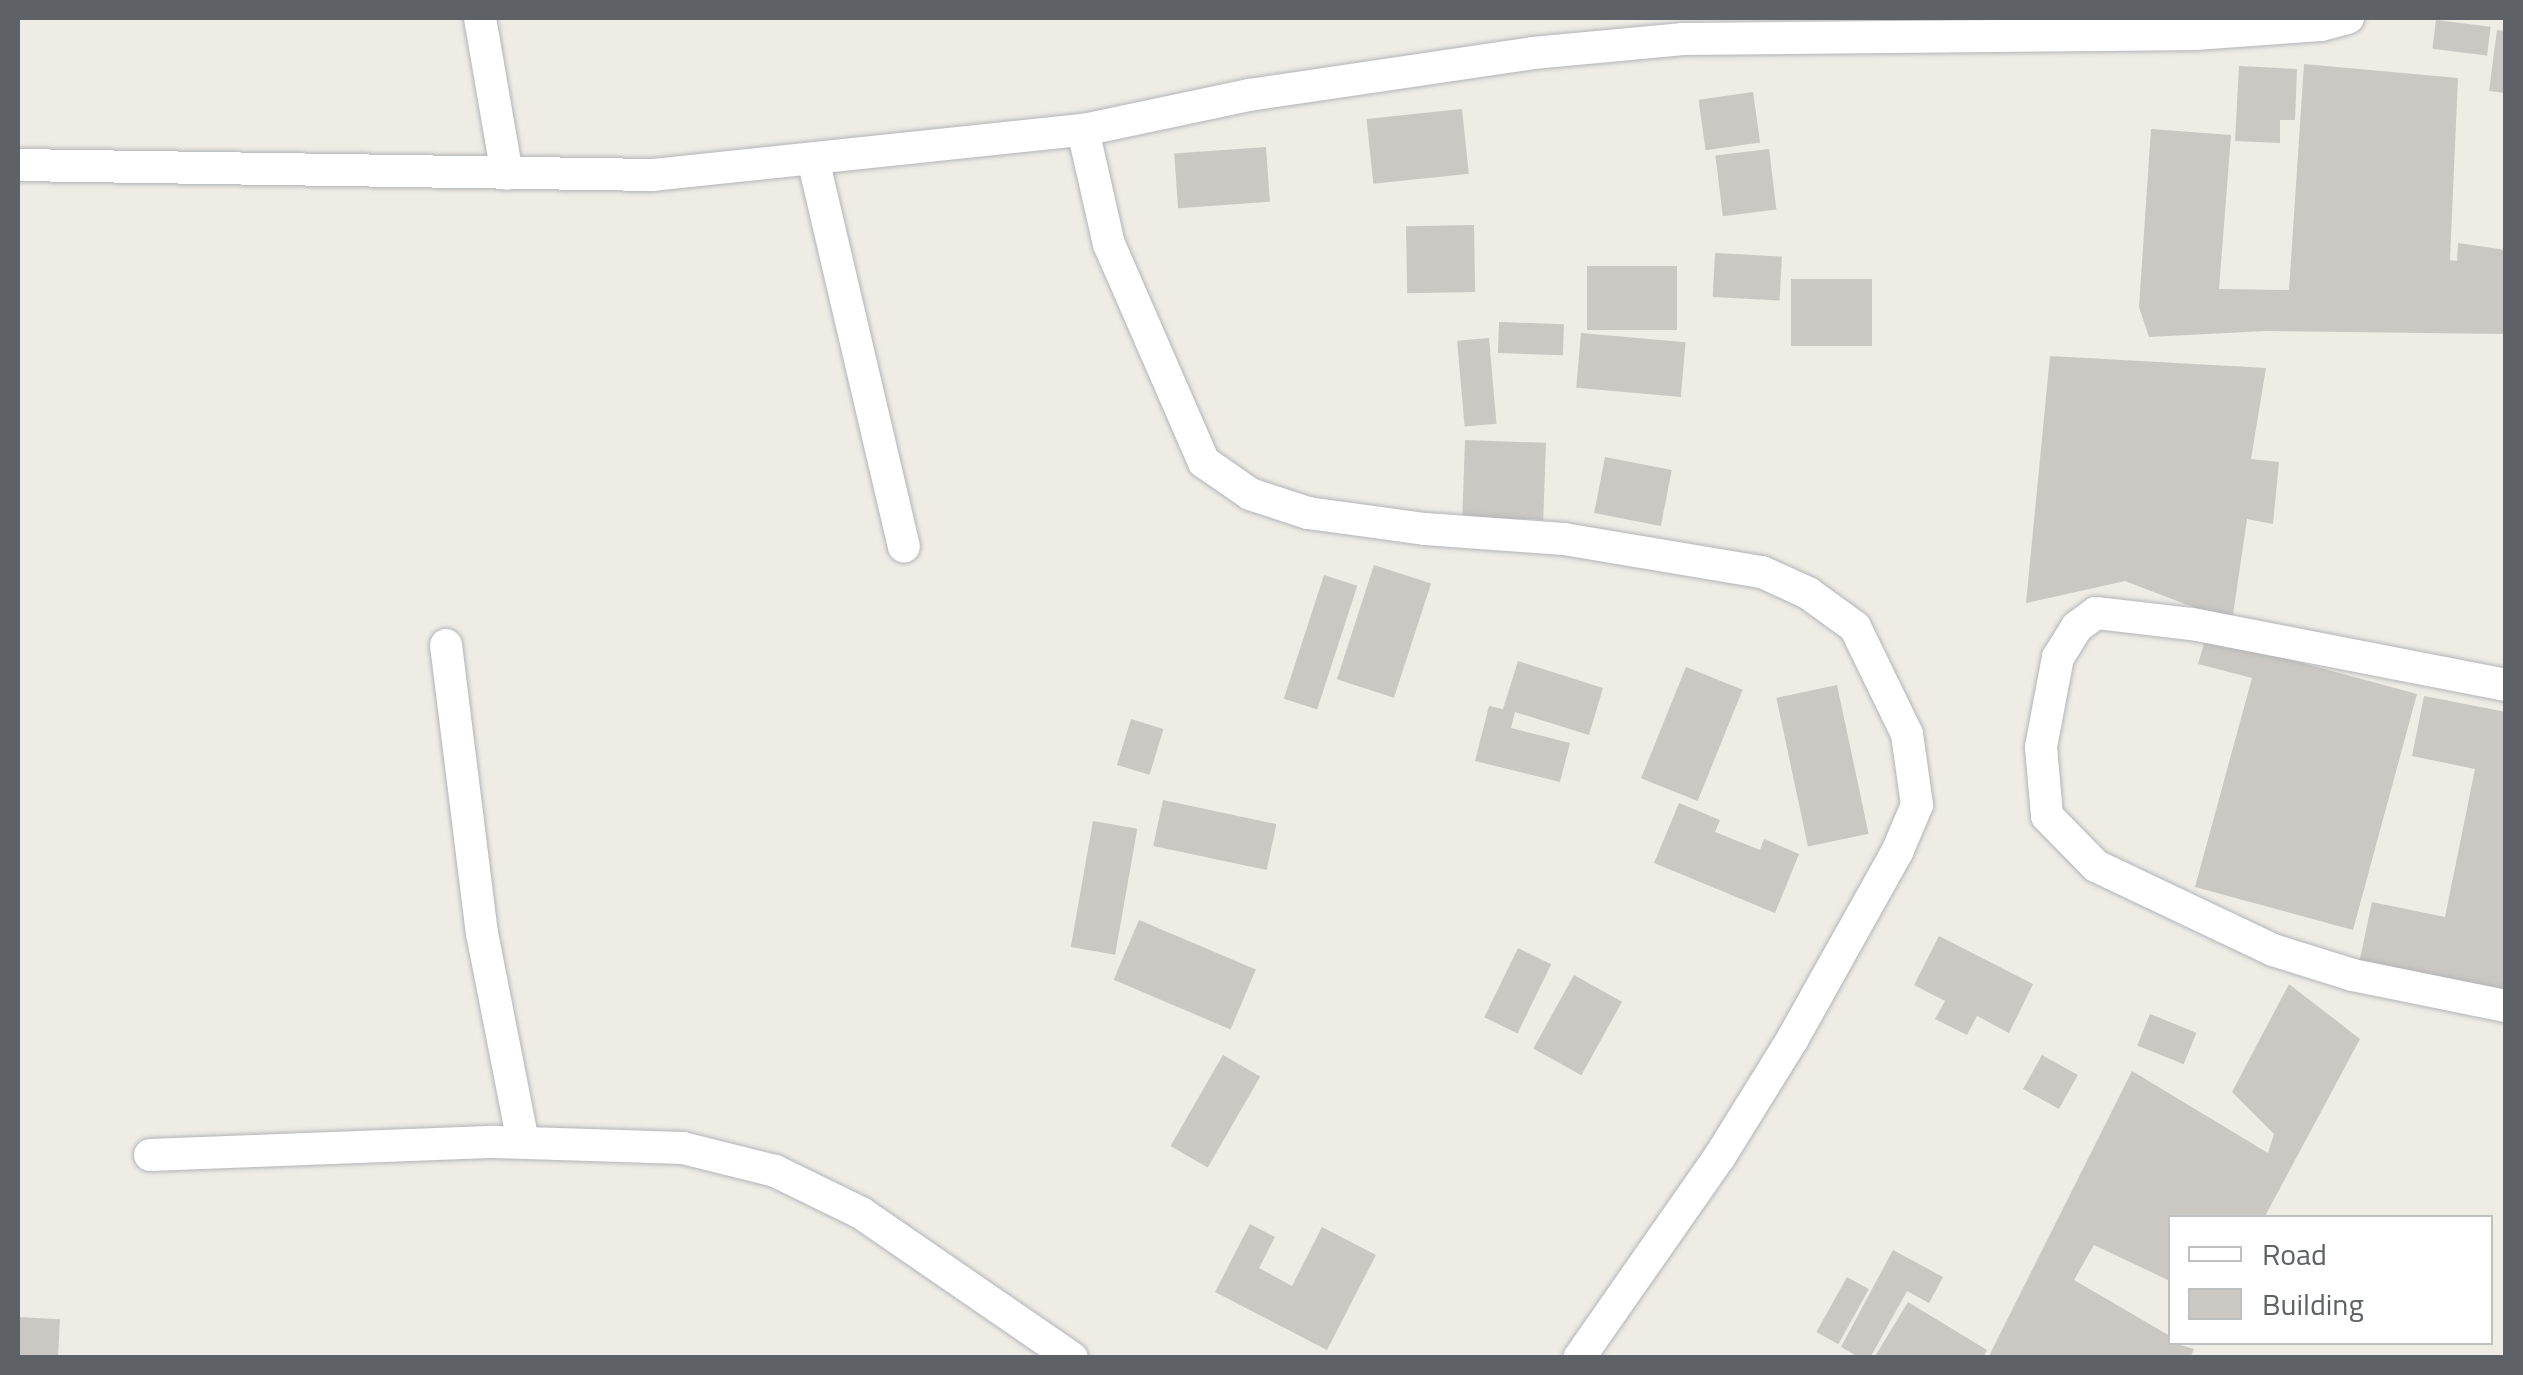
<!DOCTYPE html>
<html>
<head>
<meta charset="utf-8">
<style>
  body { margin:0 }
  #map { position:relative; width:2523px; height:1375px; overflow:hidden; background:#efece6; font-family:"Titillium Web",sans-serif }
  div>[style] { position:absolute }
  .building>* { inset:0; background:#cbc7c3; transform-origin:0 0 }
  .roads { filter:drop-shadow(0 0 2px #b1b4b8) drop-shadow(0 0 2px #b1b4b8) }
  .street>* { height:32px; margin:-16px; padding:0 16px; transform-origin:16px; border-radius:16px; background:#fff }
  span { translate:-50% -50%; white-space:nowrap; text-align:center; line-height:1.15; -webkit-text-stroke:8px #fff; paint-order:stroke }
  .frame { position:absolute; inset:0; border:20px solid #5e6266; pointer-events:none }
  .legend { position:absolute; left:2168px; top:1215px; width:325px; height:130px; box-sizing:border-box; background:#fff; border:2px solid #bfc0c2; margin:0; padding:12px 18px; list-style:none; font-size:30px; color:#5e6266 }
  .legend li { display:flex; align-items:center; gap:20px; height:50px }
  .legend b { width:50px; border:2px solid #bfc0c2 }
</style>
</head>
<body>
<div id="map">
  <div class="building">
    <div style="left:2436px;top:20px;width:55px;height:29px;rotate:7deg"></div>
    <div style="clip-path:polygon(2497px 30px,2506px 31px,2506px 93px,2489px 91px)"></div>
    <div style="clip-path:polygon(2304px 64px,2458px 78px,2450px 260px,2457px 261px,2458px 243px,2506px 250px,2506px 334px,2265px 331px,2149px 337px,2139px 307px,2151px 129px,2231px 135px,2219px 289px,2289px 290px)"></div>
    <div style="clip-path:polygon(2239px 66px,2297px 69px,2295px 120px,2280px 120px,2280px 143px,2235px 141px)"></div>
    <div style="left:1753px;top:92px;width:51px;height:55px;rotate:82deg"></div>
    <div style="left:1462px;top:109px;width:65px;height:96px;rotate:84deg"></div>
    <div style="left:1266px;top:147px;width:55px;height:92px;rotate:86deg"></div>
    <div style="left:1769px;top:149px;width:61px;height:54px;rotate:83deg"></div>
    <div style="left:1474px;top:225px;width:67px;height:68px;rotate:89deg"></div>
    <div style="left:1715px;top:253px;width:67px;height:44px;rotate:3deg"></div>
    <div style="left:1587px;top:266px;width:90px;height:64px"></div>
    <div style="left:1791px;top:279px;width:81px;height:67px"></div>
    <div style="left:1499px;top:322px;width:65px;height:31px;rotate:2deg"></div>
    <div style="left:1581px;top:333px;width:105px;height:55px;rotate:5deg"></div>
    <div style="left:1489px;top:338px;width:86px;height:32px;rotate:85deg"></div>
    <div style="clip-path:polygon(2050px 356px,2266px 368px,2251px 459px,2279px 462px,2273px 524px,2247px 519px,2232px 622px,2125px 581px,2026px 603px)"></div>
    <div style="left:1465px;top:440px;width:81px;height:77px;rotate:2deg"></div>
    <div style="left:1605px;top:457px;width:68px;height:57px;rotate:11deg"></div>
    <div style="left:1374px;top:565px;width:60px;height:120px;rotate:18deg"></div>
    <div style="left:1324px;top:575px;width:35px;height:130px;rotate:18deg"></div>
    <div style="clip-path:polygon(2206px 637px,2417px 694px,2353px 930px,2195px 887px,2252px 678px,2198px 664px)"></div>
    <div style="clip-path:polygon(1518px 661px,1603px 688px,1589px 735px,1515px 712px,1511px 728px,1570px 743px,1560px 782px,1475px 761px,1489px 706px,1503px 709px)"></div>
    <div style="left:1686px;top:667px;width:61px;height:120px;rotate:22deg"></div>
    <div style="left:1837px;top:685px;width:152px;height:62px;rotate:78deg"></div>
    <div style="clip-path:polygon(2424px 696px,2506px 712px,2505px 999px,2358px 968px,2372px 902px,2445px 917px,2475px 769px,2412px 756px)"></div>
    <div style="left:1131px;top:719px;width:34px;height:48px;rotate:17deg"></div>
    <div style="left:1163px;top:800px;width:116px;height:47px;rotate:12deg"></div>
    <div style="clip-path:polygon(1679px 803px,1720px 820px,1715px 832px,1760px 850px,1764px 839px,1799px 854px,1775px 913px,1654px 863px)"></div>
    <div style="left:1093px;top:821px;width:45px;height:128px;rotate:10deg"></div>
    <div style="left:1139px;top:920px;width:127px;height:65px;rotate:23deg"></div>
    <div style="clip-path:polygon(1939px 936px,2033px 984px,2009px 1033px,1977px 1016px,1967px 1035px,1935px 1019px,1945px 1001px,1914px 985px)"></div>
    <div style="left:1518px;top:948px;width:37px;height:77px;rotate:26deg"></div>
    <div style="left:1574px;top:975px;width:55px;height:84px;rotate:29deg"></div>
    <div style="clip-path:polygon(2289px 984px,2360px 1039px,2264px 1218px,2170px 1218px,2170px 1281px,2094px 1245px,2074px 1280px,2170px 1336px,2170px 1342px,2194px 1349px,2190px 1358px,1988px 1358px,2132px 1071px,2268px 1153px,2274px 1134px,2232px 1092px)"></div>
    <div style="left:2150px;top:1014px;width:50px;height:34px;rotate:22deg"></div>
    <div style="left:1223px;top:1055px;width:43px;height:105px;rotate:30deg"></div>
    <div style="left:2042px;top:1055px;width:41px;height:39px;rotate:29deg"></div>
    <div style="clip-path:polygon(1250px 1224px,1275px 1237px,1259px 1268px,1292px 1286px,1322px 1227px,1376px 1255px,1327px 1350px,1215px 1292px)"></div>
    <div style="clip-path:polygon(1893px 1250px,1943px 1277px,1929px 1303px,1907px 1291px,1870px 1358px,1860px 1358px,1841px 1347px)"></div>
    <div style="left:1847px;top:1277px;width:25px;height:63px;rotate:29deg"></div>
    <div style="clip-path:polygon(1908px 1302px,1987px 1350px,1983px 1358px,1874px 1358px)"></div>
    <div style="left:18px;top:1317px;width:42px;height:41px;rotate:3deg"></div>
  </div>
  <div class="roads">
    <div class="street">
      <div style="left:480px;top:18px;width:158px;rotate:80.2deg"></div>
      <div style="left:1083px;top:130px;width:117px;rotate:77.2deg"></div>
      <div style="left:1109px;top:244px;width:238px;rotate:66.5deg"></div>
      <div style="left:1204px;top:462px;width:56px;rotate:34.8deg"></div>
      <div style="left:1250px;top:494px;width:61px;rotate:18.1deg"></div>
      <div style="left:1308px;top:513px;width:118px;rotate:7.8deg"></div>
      <div style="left:1425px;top:529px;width:139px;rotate:4.1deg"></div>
      <div style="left:1564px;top:539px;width:201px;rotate:9.5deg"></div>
      <div style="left:1762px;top:572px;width:51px;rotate:24.5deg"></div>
      <div style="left:1808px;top:593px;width:58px;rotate:35.9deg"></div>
      <div style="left:1855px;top:627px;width:119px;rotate:64.1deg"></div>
      <div style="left:1907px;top:734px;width:72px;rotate:82deg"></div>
      <div style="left:1917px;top:805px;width:51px;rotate:113.1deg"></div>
      <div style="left:1897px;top:852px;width:215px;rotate:119.2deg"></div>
      <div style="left:1792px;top:1040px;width:137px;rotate:121.8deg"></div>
      <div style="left:1720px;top:1156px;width:246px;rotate:124.9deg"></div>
      <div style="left:813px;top:159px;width:398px;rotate:76.8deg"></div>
      <div style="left:18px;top:165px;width:635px;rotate:0.9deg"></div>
      <div style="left:653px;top:175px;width:432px;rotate:-6deg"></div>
      <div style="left:1083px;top:130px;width:170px;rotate:-11.9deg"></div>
      <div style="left:1249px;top:95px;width:287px;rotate:-8.4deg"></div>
      <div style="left:1533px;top:53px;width:151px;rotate:-5.3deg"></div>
      <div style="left:1683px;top:39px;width:512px;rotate:-0.56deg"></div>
      <div style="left:2195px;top:34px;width:126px;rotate:-4.1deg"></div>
      <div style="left:2321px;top:25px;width:28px;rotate:-15deg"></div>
      <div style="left:446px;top:645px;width:290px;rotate:82.9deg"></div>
      <div style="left:482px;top:933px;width:213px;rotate:78.9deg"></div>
      <div style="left:2506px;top:685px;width:321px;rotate:-169deg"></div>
      <div style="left:2191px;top:624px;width:96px;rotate:-173.4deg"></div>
      <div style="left:2096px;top:613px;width:24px;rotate:144deg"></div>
      <div style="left:2077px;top:627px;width:36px;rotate:122deg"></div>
      <div style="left:2058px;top:657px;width:92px;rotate:100.7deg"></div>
      <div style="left:2041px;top:747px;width:69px;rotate:85deg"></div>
      <div style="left:2047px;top:816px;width:70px;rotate:45.6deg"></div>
      <div style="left:2096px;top:866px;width:196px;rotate:25.4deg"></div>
      <div style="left:2273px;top:950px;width:84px;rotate:17.4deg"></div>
      <div style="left:2353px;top:975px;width:156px;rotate:11.5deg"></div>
      <div style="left:150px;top:1155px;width:345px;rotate:-2.2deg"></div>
      <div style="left:495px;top:1142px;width:188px;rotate:1.8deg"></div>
      <div style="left:683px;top:1148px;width:95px;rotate:14deg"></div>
      <div style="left:775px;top:1171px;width:96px;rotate:26deg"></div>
      <div style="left:861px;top:1213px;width:256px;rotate:34.5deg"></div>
    </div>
  </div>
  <div class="frame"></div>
  <ul class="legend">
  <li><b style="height:12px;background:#fff"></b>Road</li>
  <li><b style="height:28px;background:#cbc7c3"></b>Building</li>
  </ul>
</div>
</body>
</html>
